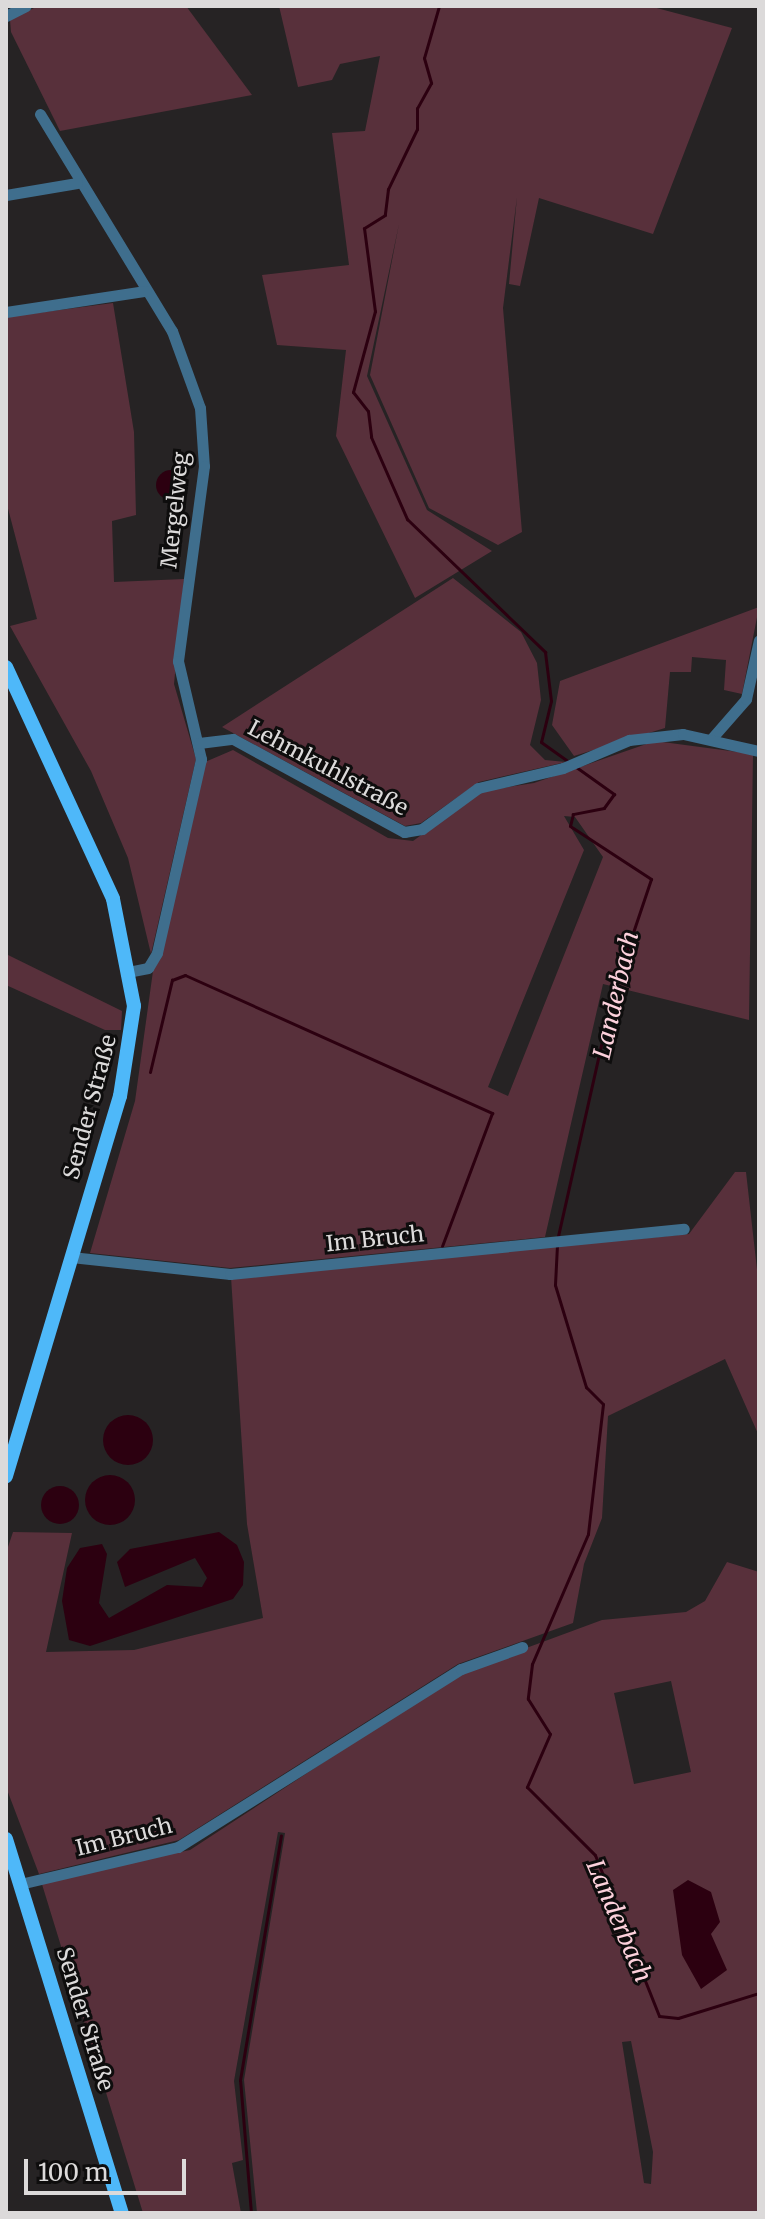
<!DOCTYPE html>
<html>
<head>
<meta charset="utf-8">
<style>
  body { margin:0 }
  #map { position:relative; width:765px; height:2219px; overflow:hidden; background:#262324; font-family:Merriweather,serif }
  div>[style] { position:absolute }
  .green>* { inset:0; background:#58303b }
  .water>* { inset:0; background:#2c0010 }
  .round { border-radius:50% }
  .stream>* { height:3px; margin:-1.5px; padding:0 1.5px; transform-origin:1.5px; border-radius:1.5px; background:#2c0010 }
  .minor>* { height:11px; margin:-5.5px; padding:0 5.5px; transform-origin:5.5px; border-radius:5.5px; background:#3f6e8d }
  .major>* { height:14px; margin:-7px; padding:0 7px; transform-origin:7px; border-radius:7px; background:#4eb8f9 }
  span { translate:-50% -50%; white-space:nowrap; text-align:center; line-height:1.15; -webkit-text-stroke:6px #0e0d0d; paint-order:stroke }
  .street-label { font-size:22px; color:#dcdada }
  .water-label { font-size:24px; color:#fdd1dc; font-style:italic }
  .frame { position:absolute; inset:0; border:8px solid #dcdada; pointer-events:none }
  .scale { position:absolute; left:24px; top:2159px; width:162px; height:36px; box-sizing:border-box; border:4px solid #dcdada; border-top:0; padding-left:10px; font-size:24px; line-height:28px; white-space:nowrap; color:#dcdada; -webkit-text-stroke:6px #0e0d0d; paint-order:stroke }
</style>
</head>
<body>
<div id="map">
  <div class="green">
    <div style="clip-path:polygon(38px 6px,186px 6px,252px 95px,60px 131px,11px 32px,10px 20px)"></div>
    <div style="clip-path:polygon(279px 6px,649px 6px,732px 28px,653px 234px,539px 198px,520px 286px,509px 284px,517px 197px,503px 308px,522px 532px,498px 545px,429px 508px,370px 375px,399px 224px,367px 376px,427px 510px,492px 551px,415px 598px,336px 436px,346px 350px,277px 345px,262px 275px,349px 265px,332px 133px,365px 131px,380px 56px,340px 64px,332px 80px,298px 87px)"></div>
    <div style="clip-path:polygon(113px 303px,134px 432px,136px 515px,112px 521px,114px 582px,184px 579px,174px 684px,196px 759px,151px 954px,128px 858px,91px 771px,10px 626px,37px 619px,6px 501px,6px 317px)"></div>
    <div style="clip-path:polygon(453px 578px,521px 632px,537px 663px,541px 700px,530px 745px,545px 760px,566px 762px,479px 782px,421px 823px,405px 826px,222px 727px)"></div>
    <div style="clip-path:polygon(759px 607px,742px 694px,724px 690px,726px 660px,692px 657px,691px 672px,670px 672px,665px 728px,574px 756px,552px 725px,560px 681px)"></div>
    <div style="clip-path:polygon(evenodd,655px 741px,753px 754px,749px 1020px,603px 984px,545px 1237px,230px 1268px,90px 1253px,135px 1101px,153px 971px,205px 762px,233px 750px,388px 838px,413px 841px,482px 791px,534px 783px,655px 741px,564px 816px,575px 817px,603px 857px,508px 1096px,488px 1087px,584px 850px,564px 816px)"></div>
    <div style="clip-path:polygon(6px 954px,122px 1011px,121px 1030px,105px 1030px,6px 985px)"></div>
    <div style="clip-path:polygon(735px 1172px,746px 1172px,759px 1287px,759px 1436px,725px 1359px,608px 1416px,602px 1518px,584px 1564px,573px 1623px,458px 1664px,179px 1840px,39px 1874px,6px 1787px,6px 1553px,13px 1532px,72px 1533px,46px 1652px,134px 1650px,263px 1618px,247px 1524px,231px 1277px,689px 1234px)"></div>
    <div style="clip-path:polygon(evenodd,727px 1562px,759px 1572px,759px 2213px,257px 2213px,244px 2080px,285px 1833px,278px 1832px,234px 2081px,243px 2160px,232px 2163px,241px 2213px,143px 2213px,41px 1881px,190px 1850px,461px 1672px,602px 1620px,686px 1612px,705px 1601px,727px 1562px,671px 1681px,691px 1772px,634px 1784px,614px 1693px,671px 1681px,727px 1562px,631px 2041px,653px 2152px,651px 2184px,644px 2183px,622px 2042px,631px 2041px)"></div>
  </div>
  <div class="water">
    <div class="round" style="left:156px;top:470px;width:30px;height:30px"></div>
    <div class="round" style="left:103px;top:1415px;width:50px;height:50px"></div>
    <div class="round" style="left:85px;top:1475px;width:50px;height:50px"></div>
    <div class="round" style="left:41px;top:1486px;width:38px;height:38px"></div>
    <div style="clip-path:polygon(219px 1532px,237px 1545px,244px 1562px,243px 1585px,233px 1599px,90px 1646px,69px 1640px,62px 1601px,67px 1568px,80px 1548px,102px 1544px,107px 1554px,99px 1603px,109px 1618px,167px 1585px,202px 1587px,207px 1578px,195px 1558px,125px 1587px,117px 1562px,130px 1549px)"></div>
    <div style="clip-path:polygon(688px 1880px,711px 1892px,720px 1922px,711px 1934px,727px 1970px,701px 1989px,682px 1955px,673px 1890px)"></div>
  </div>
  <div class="stream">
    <div style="left:439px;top:6px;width:54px;rotate:106.1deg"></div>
    <div style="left:424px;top:58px;width:26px;rotate:74deg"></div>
    <div style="left:431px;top:83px;width:29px;rotate:119deg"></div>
    <div style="left:417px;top:108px;width:21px;rotate:90deg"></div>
    <div style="left:417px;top:129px;width:67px;rotate:115.8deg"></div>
    <div style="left:388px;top:189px;width:26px;rotate:97deg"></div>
    <div style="left:385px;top:215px;width:25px;rotate:148deg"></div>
    <div style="left:364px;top:228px;width:84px;rotate:82.5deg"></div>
    <div style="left:375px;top:311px;width:84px;rotate:105.2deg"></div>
    <div style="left:353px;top:392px;width:24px;rotate:52deg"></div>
    <div style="left:368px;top:411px;width:26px;rotate:83deg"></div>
    <div style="left:371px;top:437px;width:90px;rotate:66.3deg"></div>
    <div style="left:407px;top:519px;width:192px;rotate:43.9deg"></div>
    <div style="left:545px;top:652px;width:49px;rotate:83deg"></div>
    <div style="left:551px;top:701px;width:42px;rotate:103.7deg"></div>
    <div style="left:541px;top:742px;width:90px;rotate:35.5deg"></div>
    <div style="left:614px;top:794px;width:17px;rotate:126deg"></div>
    <div style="left:604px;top:808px;width:32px;rotate:169deg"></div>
    <div style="left:573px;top:814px;width:12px;rotate:104deg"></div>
    <div style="left:570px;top:826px;width:97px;rotate:33.2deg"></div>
    <div style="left:651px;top:879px;width:119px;rotate:108.6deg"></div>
    <div style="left:613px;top:992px;width:251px;rotate:102.7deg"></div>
    <div style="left:150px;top:1072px;width:95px;rotate:-76.6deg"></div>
    <div style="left:172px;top:980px;width:14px;rotate:-21deg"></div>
    <div style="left:185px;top:975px;width:337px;rotate:24.2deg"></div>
    <div style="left:492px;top:1113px;width:142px;rotate:110.6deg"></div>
    <div style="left:557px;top:1245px;width:40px;rotate:92.9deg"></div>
    <div style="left:555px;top:1285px;width:107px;rotate:73.1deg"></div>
    <div style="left:586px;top:1387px;width:24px;rotate:45deg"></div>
    <div style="left:603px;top:1404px;width:131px;rotate:96.6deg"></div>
    <div style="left:588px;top:1534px;width:142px;rotate:113.3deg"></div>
    <div style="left:532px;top:1664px;width:35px;rotate:97deg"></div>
    <div style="left:528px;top:1699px;width:41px;rotate:57.8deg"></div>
    <div style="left:550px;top:1734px;width:58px;rotate:113.5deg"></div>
    <div style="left:527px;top:1787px;width:96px;rotate:45deg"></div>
    <div style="left:595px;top:1855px;width:173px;rotate:68.3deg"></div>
    <div style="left:659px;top:2016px;width:19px;rotate:6deg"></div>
    <div style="left:678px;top:2018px;width:85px;rotate:-17.2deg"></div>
    <div style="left:251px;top:2213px;width:133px;rotate:-94.7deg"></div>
    <div style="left:240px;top:2080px;width:248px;rotate:-80.5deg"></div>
  </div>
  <div class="minor">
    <div style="left:6px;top:16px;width:22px;rotate:-27deg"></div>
    <div style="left:40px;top:114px;width:254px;rotate:58.7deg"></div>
    <div style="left:172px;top:331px;width:82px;rotate:70deg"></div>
    <div style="left:200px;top:408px;width:58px;rotate:86.1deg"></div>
    <div style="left:204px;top:466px;width:197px;rotate:97.6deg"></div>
    <div style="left:178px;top:661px;width:101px;rotate:76.8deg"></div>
    <div style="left:201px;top:759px;width:199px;rotate:102.8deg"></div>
    <div style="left:157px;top:953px;width:17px;rotate:121deg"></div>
    <div style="left:148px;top:968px;width:16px;rotate:169deg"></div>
    <div style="left:6px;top:195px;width:72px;rotate:-9.6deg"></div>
    <div style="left:6px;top:312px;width:141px;rotate:-8.6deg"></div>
    <div style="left:712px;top:738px;width:52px;rotate:-48.9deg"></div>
    <div style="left:746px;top:699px;width:60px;rotate:-77.6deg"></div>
    <div style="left:199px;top:743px;width:34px;rotate:-7deg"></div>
    <div style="left:233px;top:739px;width:195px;rotate:28.5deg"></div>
    <div style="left:404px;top:832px;width:18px;rotate:-9deg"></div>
    <div style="left:422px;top:829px;width:69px;rotate:-36.2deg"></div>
    <div style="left:478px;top:788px;width:87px;rotate:-13.2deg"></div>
    <div style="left:563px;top:768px;width:72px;rotate:-23deg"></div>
    <div style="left:629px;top:740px;width:54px;rotate:-6.3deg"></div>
    <div style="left:683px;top:734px;width:78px;rotate:12.6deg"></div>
    <div style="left:71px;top:1257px;width:160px;rotate:6.1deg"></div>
    <div style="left:230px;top:1274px;width:456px;rotate:-5.7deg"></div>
    <div style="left:20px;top:1884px;width:162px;rotate:-13.2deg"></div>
    <div style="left:178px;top:1847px;width:334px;rotate:-32.2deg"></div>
    <div style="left:461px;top:1669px;width:65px;rotate:-19.8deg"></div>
  </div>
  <div class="major">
    <div style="left:6px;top:667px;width:255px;rotate:65.2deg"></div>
    <div style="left:113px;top:899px;width:109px;rotate:78.9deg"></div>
    <div style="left:134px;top:1006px;width:91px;rotate:98.8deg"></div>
    <div style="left:120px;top:1096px;width:397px;rotate:106.7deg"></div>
    <div style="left:6px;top:1839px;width:392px;rotate:72.8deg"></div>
  </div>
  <div class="street-label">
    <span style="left:175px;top:510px;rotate:-84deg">Mergelweg</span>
    <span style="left:328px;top:768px;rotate:28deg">Lehmkuhlstraße</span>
    <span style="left:90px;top:1107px;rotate:-75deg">Sender Straße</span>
    <span style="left:375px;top:1239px;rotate:-6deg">Im Bruch</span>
    <span style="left:124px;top:1837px;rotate:-14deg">Im Bruch</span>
    <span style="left:85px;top:2019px;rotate:73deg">Sender Straße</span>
  </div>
  <div class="water-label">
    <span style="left:616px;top:995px;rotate:-77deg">Landerbach</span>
    <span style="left:619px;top:1921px;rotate:67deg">Landerbach</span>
  </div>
  <div class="frame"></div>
  <div class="scale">100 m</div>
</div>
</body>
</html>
